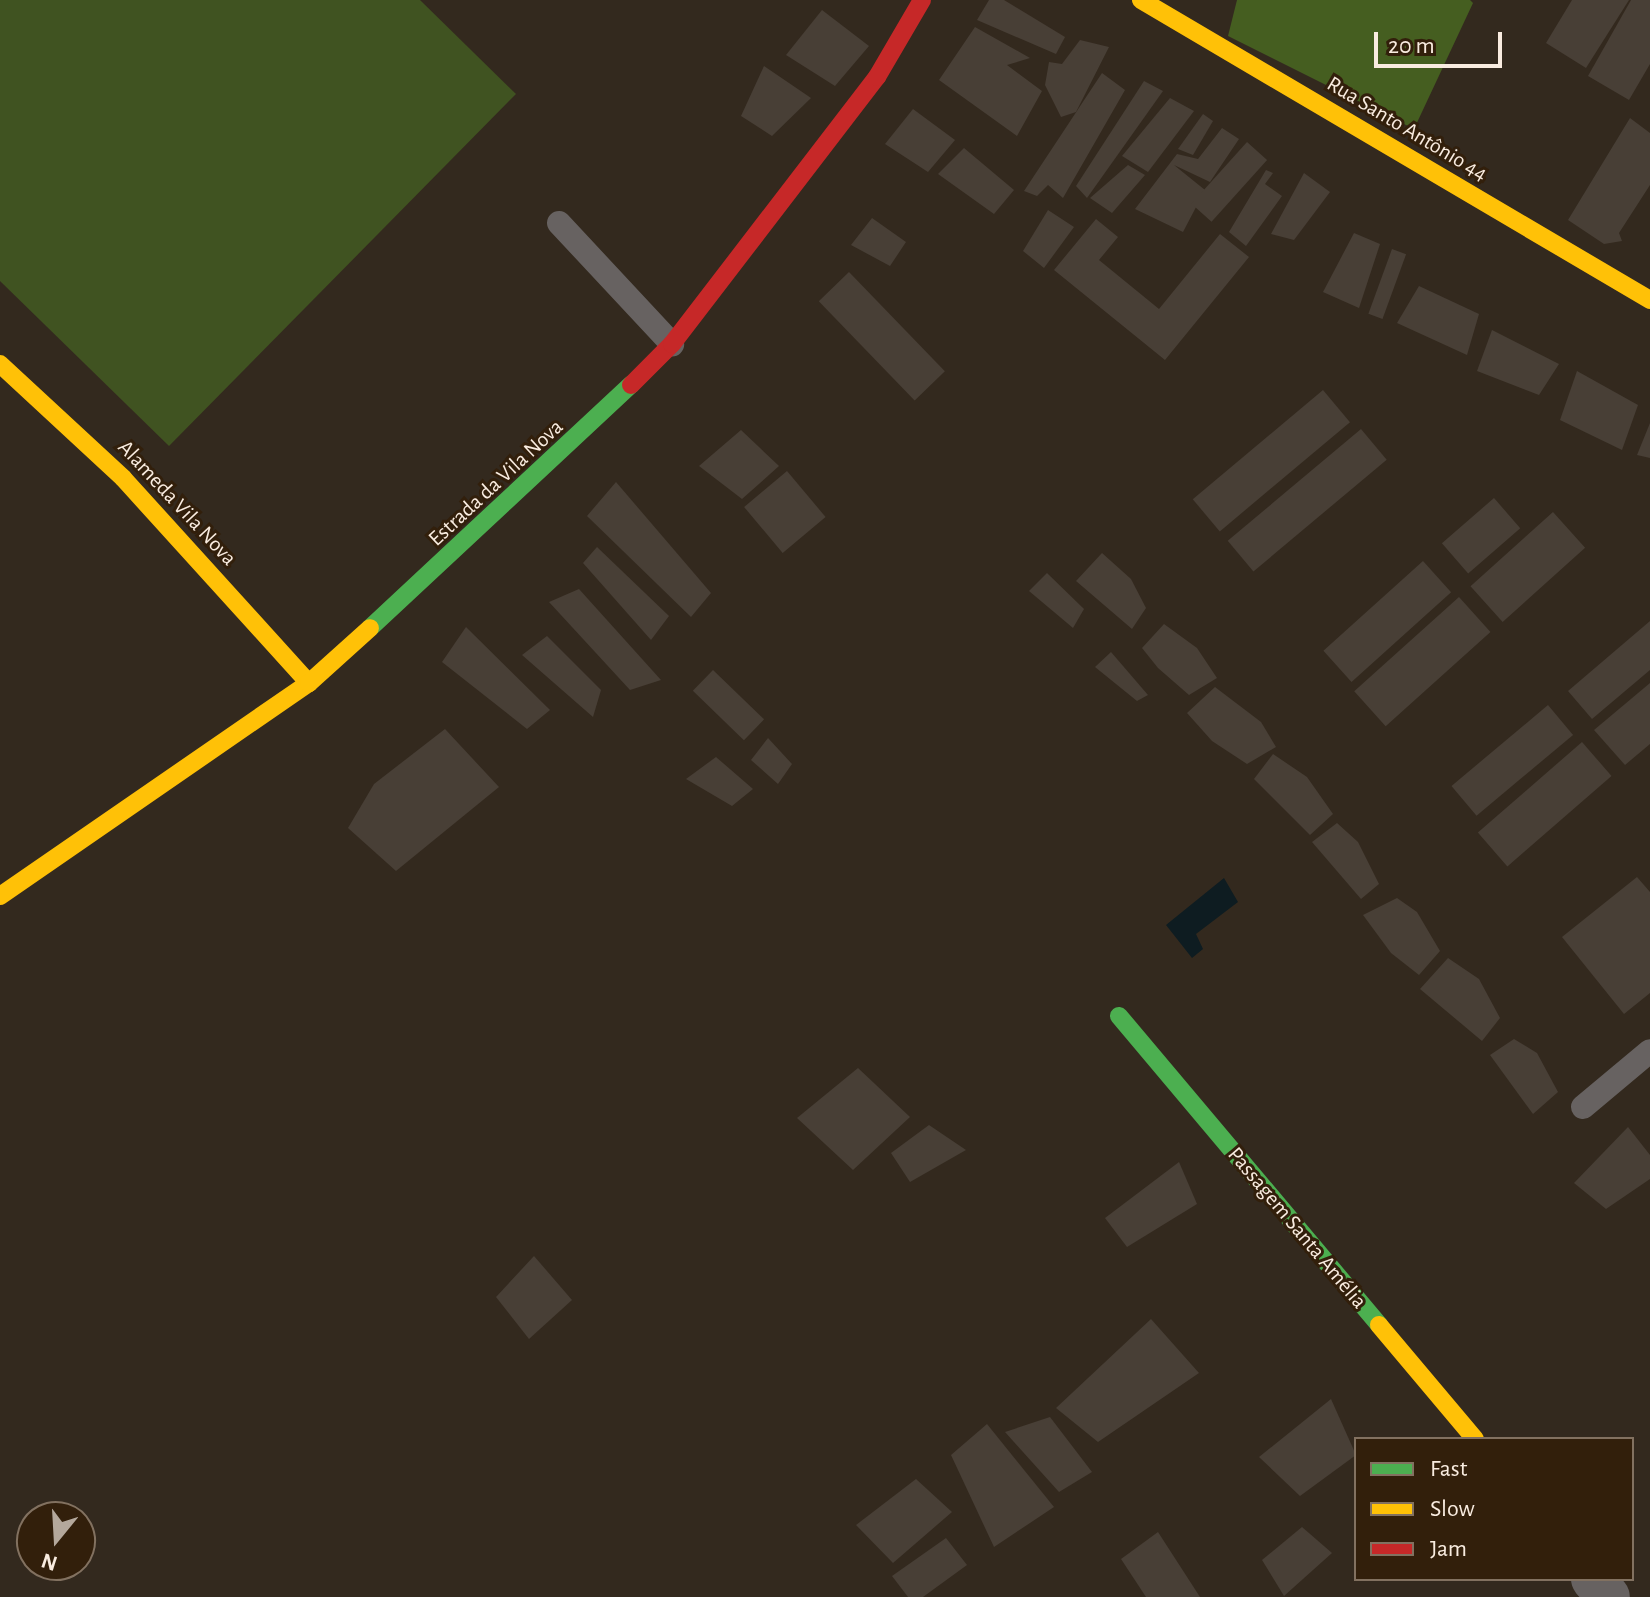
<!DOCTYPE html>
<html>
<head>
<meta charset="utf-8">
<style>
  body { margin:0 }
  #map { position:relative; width:1650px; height:1597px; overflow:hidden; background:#33291e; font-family:"Alegreya Sans",sans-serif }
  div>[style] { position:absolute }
  .green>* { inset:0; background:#405321 }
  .forest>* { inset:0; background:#455e20 }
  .water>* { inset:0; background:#0e1c21 }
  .building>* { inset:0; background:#483f36; transform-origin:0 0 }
  .lane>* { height:24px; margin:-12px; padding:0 12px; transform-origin:12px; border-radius:12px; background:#676261 }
  .street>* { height:44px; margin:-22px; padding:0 22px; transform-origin:22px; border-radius:22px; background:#676261 }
  .fast>* { height:18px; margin:-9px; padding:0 9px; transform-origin:9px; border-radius:9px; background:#4caf50 }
  .slow>* { height:18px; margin:-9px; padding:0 9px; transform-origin:9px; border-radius:9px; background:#ffc107 }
  .jam>* { height:18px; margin:-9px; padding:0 9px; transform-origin:9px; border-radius:9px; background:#c62828 }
  span { translate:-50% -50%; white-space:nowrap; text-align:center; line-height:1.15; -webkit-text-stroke:6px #321f0b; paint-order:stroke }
  .street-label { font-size:22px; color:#f9ece0 }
  .legend { position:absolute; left:1354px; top:1437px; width:280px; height:144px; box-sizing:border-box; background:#321f0b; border:2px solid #827160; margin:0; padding:10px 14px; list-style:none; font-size:24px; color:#f9ece0 }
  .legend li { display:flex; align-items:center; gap:16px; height:40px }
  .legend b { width:40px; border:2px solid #827160 }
  .north { position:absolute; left:16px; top:1501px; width:80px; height:80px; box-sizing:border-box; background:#321f0b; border:2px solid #827160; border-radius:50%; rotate:198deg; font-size:22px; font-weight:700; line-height:32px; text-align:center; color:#f9ece0 }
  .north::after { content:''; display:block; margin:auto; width:28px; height:36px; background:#b4a89c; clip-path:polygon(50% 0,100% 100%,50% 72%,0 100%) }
  .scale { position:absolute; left:1374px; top:32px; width:128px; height:36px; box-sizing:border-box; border:4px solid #f9ece0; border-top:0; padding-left:10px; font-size:24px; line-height:28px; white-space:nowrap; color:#f9ece0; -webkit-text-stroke:6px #321f0b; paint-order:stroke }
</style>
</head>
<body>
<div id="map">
  <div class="green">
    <div style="clip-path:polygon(0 0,420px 0,516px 94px,169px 446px,0 281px)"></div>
  </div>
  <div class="forest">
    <div style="clip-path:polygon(1237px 0,1470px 0,1473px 3px,1414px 129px,1228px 36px)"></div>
  </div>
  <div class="water">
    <div style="clip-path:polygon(1224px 878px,1238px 902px,1196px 934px,1203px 949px,1192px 958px,1166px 925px)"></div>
  </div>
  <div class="building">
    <div style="clip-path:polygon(989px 0,1004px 0,1065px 37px,1056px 54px,977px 20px)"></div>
    <div style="clip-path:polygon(1572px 0,1629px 0,1586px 68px,1546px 43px)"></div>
    <div style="clip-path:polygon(1631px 0,1650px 0,1650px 64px,1629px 100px,1588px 76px)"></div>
    <div style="clip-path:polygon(822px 10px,869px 46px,835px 86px,786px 55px)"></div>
    <div style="clip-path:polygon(975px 27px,1030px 58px,1007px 65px,1042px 91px,1017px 136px,939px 80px)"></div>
    <div style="clip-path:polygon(1080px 40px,1109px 47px,1076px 112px,1061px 117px,1045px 85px,1049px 62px,1062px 64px)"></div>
    <div style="clip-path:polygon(764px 66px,811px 98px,772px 136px,741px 116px)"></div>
    <div style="clip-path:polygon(1102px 73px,1125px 90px,1063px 198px,1048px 185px,1037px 196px,1024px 191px)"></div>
    <div style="clip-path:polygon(1144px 81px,1163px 91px,1087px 198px,1076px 186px)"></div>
    <div style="clip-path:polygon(1170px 98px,1194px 111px,1148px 172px,1122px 156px)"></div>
    <div style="clip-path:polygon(913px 109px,955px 140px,928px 172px,885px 144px)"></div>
    <div style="clip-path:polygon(1203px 114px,1213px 121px,1193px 155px,1178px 149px)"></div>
    <div style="clip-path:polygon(1630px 118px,1650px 133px,1650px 185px,1619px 233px,1622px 241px,1604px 244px,1568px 220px)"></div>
    <div style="clip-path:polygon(1222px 128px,1239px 139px,1210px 182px,1174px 165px,1205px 190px,1183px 232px,1135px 209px,1177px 154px,1198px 159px)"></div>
    <div style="left:1247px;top:142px;width:27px;height:83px;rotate:42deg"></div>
    <div style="clip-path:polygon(964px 148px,1014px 190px,994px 214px,938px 174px)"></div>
    <div style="clip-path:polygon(1128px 165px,1145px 175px,1112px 213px,1090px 198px)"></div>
    <div style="clip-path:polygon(1266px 170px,1273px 173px,1265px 184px,1282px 196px,1246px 246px,1229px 232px)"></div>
    <div style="clip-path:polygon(1304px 173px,1330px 192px,1294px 240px,1271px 234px)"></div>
    <div style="clip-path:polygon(1048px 210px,1074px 227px,1044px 268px,1023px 251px)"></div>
    <div style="clip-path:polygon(872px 218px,906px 242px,890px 266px,851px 245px)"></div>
    <div style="clip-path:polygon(1096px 219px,1118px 237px,1099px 260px,1159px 309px,1220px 234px,1249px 257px,1165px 360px,1054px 270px)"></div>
    <div style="clip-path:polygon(1354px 233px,1380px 244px,1359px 308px,1323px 292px)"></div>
    <div style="left:1392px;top:249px;width:15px;height:69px;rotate:20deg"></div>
    <div style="left:849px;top:272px;width:138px;height:42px;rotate:46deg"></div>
    <div style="clip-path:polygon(1419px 286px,1479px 314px,1467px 355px,1397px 323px)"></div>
    <div style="clip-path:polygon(1492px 330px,1559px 364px,1539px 395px,1477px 371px)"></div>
    <div style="clip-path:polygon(1577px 371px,1638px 405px,1622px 450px,1560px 420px)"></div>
    <div style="left:1323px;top:390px;width:42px;height:170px;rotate:50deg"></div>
    <div style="clip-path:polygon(1650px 423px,1650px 458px,1637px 455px)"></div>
    <div style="left:1361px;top:429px;width:40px;height:174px;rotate:50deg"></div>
    <div style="clip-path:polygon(741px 430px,779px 466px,742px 499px,699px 466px)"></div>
    <div style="left:787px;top:471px;width:60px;height:56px;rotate:50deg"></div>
    <div style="clip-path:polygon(616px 482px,711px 593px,691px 617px,587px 516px)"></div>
    <div style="left:1494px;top:498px;width:40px;height:69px;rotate:49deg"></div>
    <div style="left:1553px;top:512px;width:48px;height:111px;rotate:48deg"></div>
    <div style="clip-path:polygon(597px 547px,669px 616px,651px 640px,583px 563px)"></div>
    <div style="clip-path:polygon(1102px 553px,1131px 579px,1146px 608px,1132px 629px,1076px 581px)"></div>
    <div style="left:1423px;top:561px;width:42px;height:134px;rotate:48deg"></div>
    <div style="clip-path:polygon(1047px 573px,1084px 609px,1073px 628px,1029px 591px)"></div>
    <div style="clip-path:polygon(579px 589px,661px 680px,630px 690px,549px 602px)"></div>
    <div style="left:1459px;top:597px;width:47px;height:141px;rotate:48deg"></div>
    <div style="clip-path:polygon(1650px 621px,1650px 670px,1592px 719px,1568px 691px)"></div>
    <div style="clip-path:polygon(1164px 624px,1197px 648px,1217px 678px,1189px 695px,1158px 668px,1142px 648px)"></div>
    <div style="clip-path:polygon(466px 627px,550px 710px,527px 729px,442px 662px)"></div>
    <div style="clip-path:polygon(547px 636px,601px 690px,593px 717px,522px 655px)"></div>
    <div style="clip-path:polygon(1111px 652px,1148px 695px,1137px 701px,1095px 667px)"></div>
    <div style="left:713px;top:670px;width:71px;height:29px;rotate:44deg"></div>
    <div style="clip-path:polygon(1650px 683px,1650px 744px,1625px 765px,1594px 730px)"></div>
    <div style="clip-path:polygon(1215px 687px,1261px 722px,1276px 747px,1247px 764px,1212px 741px,1187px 713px)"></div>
    <div style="left:1548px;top:705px;width:39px;height:126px;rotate:50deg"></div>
    <div style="clip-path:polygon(445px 729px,499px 787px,396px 871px,348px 828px,374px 784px)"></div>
    <div style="clip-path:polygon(768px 738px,792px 764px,778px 784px,751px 760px)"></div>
    <div style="left:1582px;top:742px;width:45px;height:138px;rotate:49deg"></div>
    <div style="clip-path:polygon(1273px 754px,1307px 777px,1333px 814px,1310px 835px,1254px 779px)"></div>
    <div style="clip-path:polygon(716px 757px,753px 789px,732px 806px,686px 779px)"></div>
    <div style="clip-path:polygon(1337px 823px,1358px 842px,1379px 884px,1361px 899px,1312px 842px)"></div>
    <div style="clip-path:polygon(1637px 877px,1650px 892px,1650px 993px,1624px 1014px,1562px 937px)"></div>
    <div style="clip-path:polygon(1397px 898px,1417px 912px,1440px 951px,1419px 975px,1391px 953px,1363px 915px)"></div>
    <div style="clip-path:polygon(1448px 958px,1479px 979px,1500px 1018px,1482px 1041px,1420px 989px)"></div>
    <div style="clip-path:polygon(1514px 1039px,1537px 1053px,1558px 1092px,1533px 1114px,1490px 1055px)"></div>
    <div style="clip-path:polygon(858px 1068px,910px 1117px,853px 1170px,797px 1118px)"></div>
    <div style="clip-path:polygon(929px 1125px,966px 1150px,910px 1182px,891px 1153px)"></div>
    <div style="clip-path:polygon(1628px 1127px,1650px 1155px,1650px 1179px,1606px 1209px,1574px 1183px)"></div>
    <div style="clip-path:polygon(1179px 1162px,1197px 1204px,1127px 1247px,1105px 1218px)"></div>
    <div style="clip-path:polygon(534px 1256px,572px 1300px,529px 1339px,496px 1297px)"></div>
    <div style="clip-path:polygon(1151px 1319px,1199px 1373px,1098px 1442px,1056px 1408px)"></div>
    <div style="clip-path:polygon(1331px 1399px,1356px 1455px,1300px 1496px,1259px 1457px)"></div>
    <div style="clip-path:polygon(1050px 1417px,1092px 1472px,1059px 1492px,1005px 1432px)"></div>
    <div style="clip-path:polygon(987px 1424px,1054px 1507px,994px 1547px,951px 1455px)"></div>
    <div style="clip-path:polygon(916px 1479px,952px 1512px,893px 1563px,856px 1525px)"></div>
    <div style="clip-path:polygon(1302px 1527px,1332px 1553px,1284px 1596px,1262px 1560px)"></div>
    <div style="clip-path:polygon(1158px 1532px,1200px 1597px,1146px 1597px,1121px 1559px)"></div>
    <div style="clip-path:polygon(946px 1538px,967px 1565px,923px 1597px,908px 1597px,892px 1576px)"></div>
  </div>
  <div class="lane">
    <div style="left:559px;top:223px;width:166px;rotate:47deg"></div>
    <div style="left:1583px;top:1107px;width:87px;rotate:-39.9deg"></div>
  </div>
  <div class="street">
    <div style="left:1593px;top:1579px;width:23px;rotate:50deg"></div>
  </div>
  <div class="fast">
    <div style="left:370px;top:628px;width:357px;rotate:-43deg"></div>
    <div style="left:1119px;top:1016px;width:404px;rotate:49.9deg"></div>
  </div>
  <div class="slow">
    <div style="left:1141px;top:0;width:591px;rotate:30.51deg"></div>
    <div style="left:0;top:364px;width:168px;rotate:42.8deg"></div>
    <div style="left:123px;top:478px;width:277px;rotate:47.8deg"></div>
    <div style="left:0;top:896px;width:375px;rotate:-34.6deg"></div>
    <div style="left:309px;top:683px;width:82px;rotate:-42deg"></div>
    <div style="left:1379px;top:1325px;width:149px;rotate:49.9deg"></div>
  </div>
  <div class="jam">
    <div style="left:631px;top:385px;width:58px;rotate:-45deg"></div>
    <div style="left:672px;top:344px;width:337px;rotate:-52.5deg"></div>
    <div style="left:877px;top:77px;width:89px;rotate:-59.7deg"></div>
  </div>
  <div class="street-label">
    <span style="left:1407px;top:129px;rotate:31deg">Rua Santo Antônio 44</span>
    <span style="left:496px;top:483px;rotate:-43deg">Estrada da Vila Nova</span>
    <span style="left:177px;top:503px;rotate:47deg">Alameda Vila Nova</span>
    <span style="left:1297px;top:1228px;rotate:50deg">Passagem Santa Amélia</span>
  </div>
  <ul class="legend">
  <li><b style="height:10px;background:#4caf50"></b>Fast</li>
  <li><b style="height:10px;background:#ffc107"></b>Slow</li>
  <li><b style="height:10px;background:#c62828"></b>Jam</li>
  </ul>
  <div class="north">N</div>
  <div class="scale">20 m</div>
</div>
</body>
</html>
